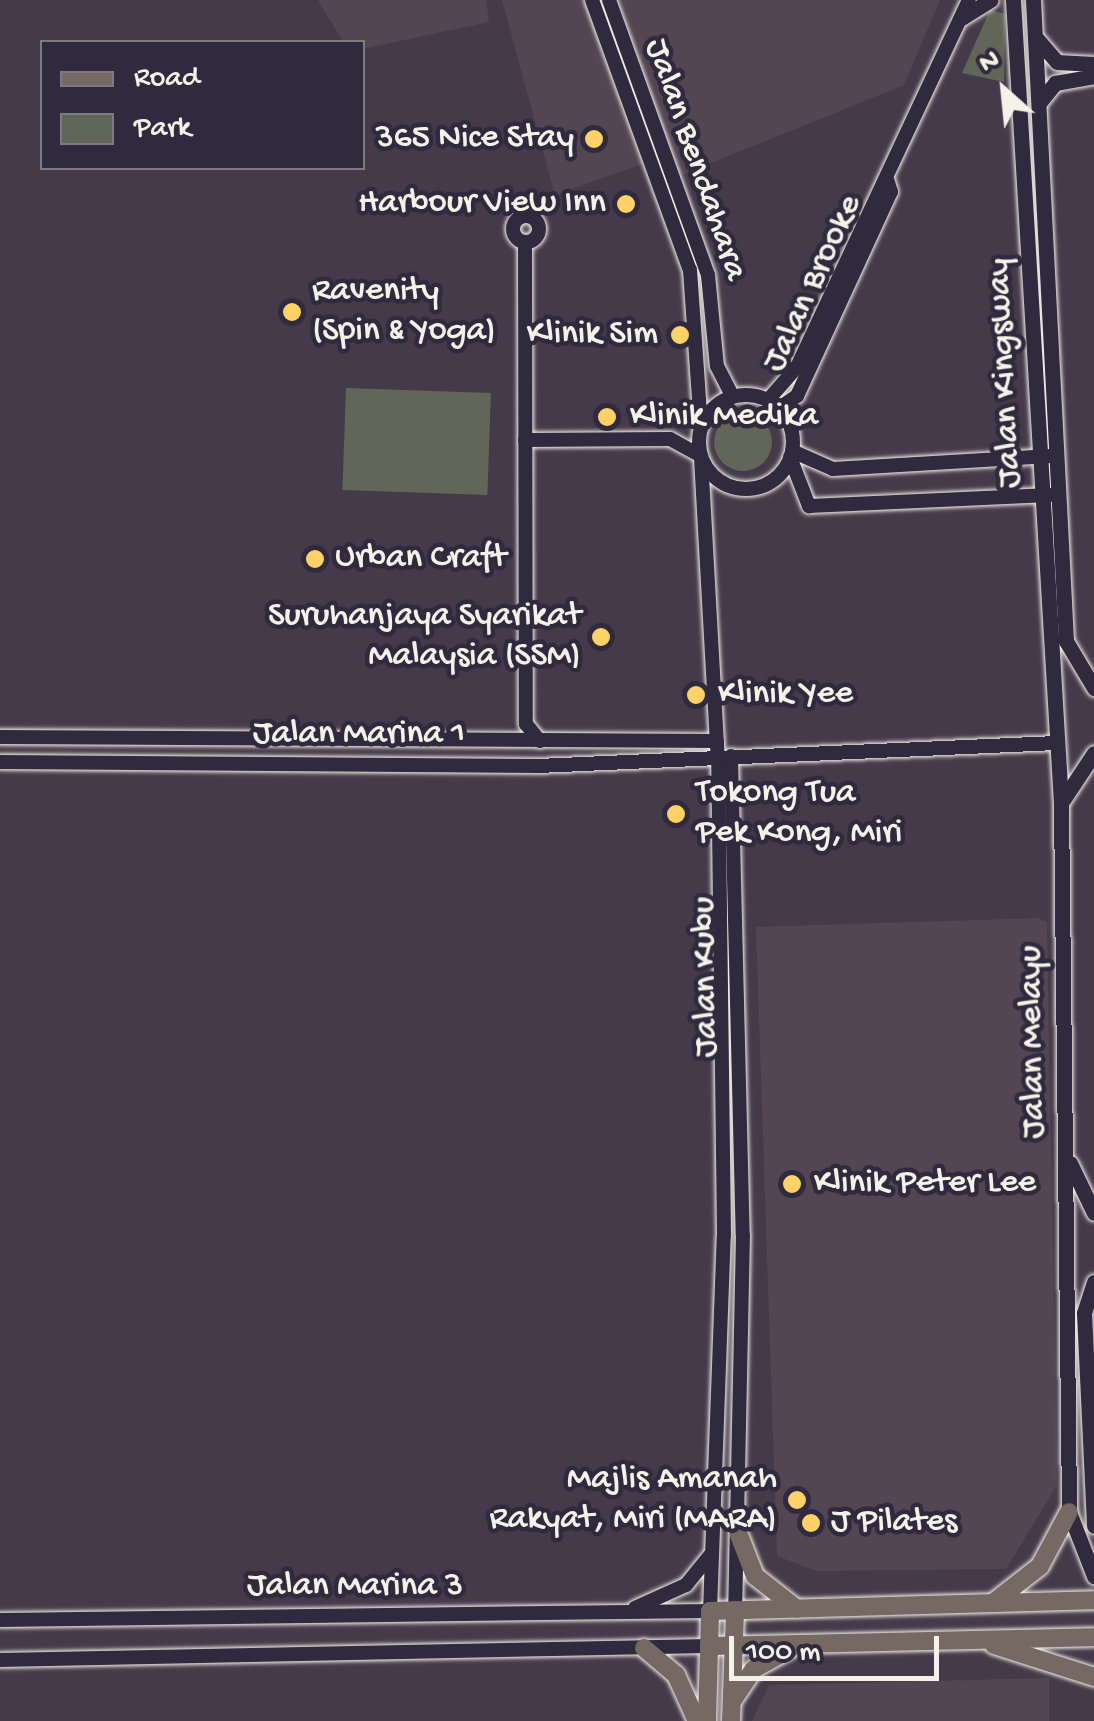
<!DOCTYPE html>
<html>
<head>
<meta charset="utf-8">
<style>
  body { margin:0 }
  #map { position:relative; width:1094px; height:1721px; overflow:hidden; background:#453a49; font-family:"Gochi Hand",sans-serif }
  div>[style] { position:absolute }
  .built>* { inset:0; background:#544552 }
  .green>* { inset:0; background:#626659; transform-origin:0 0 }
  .round { border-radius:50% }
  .roads { filter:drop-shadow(0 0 2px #f4f1e8) drop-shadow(0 0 2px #f4f1e8) }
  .tertiary>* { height:14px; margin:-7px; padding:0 7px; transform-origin:7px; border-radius:7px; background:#2f2a3d }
  .tertiary>.ring { margin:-7px; padding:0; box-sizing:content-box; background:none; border:14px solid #2f2a3d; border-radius:50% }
  .secondary>* { height:15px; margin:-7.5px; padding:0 7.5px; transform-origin:7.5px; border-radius:7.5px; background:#2f2a3d }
  .primary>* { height:18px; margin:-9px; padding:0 9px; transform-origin:9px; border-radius:9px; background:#766964 }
  .dots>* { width:28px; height:28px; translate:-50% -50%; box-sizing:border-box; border:5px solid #2f2a3d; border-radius:50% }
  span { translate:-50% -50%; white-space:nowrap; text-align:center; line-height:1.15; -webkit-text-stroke:9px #2f2a3d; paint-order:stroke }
  .poi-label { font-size:35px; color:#f4f1e8 }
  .right { translate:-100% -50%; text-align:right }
  .left { translate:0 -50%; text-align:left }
  .street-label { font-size:35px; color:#f4f1e8 }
  .legend { position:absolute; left:40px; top:40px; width:325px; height:130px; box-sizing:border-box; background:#2f2a3d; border:2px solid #7e7a81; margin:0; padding:12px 18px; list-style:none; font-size:30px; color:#f4f1e8 }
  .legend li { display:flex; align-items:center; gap:20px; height:50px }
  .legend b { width:50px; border:2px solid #7e7a81 }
  .north { position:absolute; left:954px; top:40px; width:100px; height:100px; -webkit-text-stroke:8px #2f2a3d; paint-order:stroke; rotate:333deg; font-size:28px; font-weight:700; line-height:40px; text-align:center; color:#f4f1e8 }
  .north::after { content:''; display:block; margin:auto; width:35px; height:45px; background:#f4f1e8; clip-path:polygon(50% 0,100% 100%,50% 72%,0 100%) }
  .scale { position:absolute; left:729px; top:1636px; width:210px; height:45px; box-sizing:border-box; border:5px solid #f4f1e8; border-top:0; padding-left:12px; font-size:30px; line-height:35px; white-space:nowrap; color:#f4f1e8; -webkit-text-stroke:8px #2f2a3d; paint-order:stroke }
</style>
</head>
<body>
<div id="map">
  <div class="built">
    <div style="clip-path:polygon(318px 0,486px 0,489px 22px,363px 49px,343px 42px)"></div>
    <div style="clip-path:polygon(502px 0,940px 0,904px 85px,679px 176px,670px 154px,555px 195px)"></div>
    <div style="clip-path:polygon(1038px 918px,1047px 922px,1057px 1485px,1006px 1569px,816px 1571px,777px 1556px,756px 927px)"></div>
    <div style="clip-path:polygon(1049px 1678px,1049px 1721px,752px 1721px,769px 1685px)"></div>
  </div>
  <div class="green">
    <div style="clip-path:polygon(990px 10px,1005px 14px,1004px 82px,962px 73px)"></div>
    <div style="left:346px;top:388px;width:145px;height:102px;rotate:2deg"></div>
    <div class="round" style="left:714px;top:413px;width:58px;height:58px"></div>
  </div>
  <div class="roads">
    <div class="tertiary">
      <div style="left:592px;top:0;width:287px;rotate:70.1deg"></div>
      <div style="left:690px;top:270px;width:158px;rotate:86deg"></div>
      <div style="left:609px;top:0;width:292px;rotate:70.2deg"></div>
      <div style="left:708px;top:275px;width:91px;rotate:84.4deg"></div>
      <div style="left:717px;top:366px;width:34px;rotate:63deg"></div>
      <div class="ring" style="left:513px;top:216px;width:12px;height:12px"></div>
      <div style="left:525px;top:243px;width:481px;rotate:89.9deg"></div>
      <div style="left:526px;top:724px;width:22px;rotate:51deg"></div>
      <div class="ring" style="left:699px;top:395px;width:80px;height:80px"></div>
      <div style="left:768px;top:400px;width:44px;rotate:-48.7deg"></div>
      <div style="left:797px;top:367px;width:405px;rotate:-64.9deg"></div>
      <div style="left:779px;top:408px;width:22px;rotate:-34deg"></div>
      <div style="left:797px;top:396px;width:225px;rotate:-65.3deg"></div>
      <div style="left:891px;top:192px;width:14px;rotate:-107deg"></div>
      <div style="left:792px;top:451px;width:45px;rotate:23.7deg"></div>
      <div style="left:833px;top:469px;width:218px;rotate:-3.4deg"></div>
      <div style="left:790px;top:457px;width:53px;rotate:68.8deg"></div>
      <div style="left:809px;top:506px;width:241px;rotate:-2.6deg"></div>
      <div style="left:0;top:737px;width:717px;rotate:0.32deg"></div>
      <div style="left:731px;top:756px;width:479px;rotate:88.6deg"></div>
      <div style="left:743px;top:1235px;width:375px;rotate:91.2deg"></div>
      <div style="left:0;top:762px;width:538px;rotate:0.43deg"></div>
      <div style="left:538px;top:766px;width:519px;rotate:-2.54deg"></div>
      <div style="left:635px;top:1608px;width:56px;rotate:-24.3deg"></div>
      <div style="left:686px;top:1585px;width:41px;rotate:-50.9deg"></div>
      <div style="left:0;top:1620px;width:710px;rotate:-0.73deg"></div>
      <div style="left:710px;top:1611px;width:376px;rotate:-87.9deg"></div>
      <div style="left:724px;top:1235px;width:473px;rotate:-90.7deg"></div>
      <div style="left:718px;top:762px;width:306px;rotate:-93.2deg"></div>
      <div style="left:701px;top:456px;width:35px;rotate:-151deg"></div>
      <div style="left:670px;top:439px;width:145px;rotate:179.6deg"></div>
      <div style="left:0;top:1660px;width:709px;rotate:-1.13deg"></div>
    </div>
    <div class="secondary">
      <div style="left:1013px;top:0;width:804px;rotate:86.58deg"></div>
      <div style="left:1061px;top:803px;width:709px;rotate:89.35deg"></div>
      <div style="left:1069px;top:1512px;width:69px;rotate:68.7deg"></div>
      <div style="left:1033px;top:0;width:642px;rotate:87.05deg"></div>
      <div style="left:1066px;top:641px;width:55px;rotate:59.2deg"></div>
      <div style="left:960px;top:19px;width:36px;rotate:-32deg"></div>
      <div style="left:1037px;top:39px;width:30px;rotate:49deg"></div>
      <div style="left:1057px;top:62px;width:37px;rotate:3deg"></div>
      <div style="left:1039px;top:103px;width:26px;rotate:-51deg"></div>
      <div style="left:1055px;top:83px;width:40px;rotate:-10deg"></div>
      <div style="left:1063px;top:800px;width:56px;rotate:-56.6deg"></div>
      <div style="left:1070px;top:1163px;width:55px;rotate:64.4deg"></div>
      <div style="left:1094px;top:1282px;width:33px;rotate:108deg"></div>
      <div style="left:1084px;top:1313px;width:213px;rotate:87.3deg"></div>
    </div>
    <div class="primary">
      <div style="left:739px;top:1535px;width:44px;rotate:68.7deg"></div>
      <div style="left:755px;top:1576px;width:53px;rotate:38.2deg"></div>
      <div style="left:994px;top:1602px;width:58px;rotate:-38deg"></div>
      <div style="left:1040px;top:1566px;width:61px;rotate:-61.8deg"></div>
      <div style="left:994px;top:1645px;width:105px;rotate:17.7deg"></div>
      <div style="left:709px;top:1646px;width:385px;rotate:-1.3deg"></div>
      <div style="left:644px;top:1648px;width:42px;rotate:40.2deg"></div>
      <div style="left:676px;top:1675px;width:51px;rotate:65.5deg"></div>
      <div style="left:733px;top:1700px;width:37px;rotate:-56deg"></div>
      <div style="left:754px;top:1669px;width:41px;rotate:-29.1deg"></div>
      <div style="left:707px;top:1721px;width:110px;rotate:-88.4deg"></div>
      <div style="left:710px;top:1611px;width:384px;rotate:-1.6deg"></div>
      <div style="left:731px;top:1721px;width:111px;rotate:-87.9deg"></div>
    </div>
  </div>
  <div class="dots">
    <div style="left:594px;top:139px;background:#ffd166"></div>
    <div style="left:626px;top:204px;background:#ffd166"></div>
    <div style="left:292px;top:312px;background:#ffd166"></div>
    <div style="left:680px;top:335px;background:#ffd166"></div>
    <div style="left:607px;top:417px;background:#ffd166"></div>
    <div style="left:315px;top:559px;background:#ffd166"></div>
    <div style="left:601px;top:637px;background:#ffd166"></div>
    <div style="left:696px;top:695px;background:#ffd166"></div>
    <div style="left:676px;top:814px;background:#ffd166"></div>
    <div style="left:792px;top:1184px;background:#ffd166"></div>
    <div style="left:797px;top:1500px;background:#ffd166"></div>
    <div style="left:811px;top:1523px;background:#ffd166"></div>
  </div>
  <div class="poi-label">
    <span class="right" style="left:574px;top:139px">365 Nice Stay</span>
    <span class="right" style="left:606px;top:204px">Harbour View Inn</span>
    <span class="left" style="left:312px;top:312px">Ravenity<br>(Spin &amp; Yoga)</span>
    <span class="right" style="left:658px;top:335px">Klinik Sim</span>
    <span class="left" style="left:630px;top:417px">Klinik Medika</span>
    <span class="left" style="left:335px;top:559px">Urban Craft</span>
    <span class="right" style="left:581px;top:637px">Suruhanjaya Syarikat<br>Malaysia (SSM)</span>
    <span class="left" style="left:718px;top:695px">Klinik Yee</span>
    <span class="left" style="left:696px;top:814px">Tokong Tua<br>Pek Kong, Miri</span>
    <span class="left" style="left:814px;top:1184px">Klinik Peter Lee</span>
    <span class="right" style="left:777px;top:1500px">Majlis Amanah<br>Rakyat, Miri (MARA)</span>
    <span class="left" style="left:831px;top:1523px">J Pilates</span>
  </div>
  <div class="street-label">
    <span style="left:694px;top:160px;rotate:71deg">Jalan Bendahara</span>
    <span style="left:814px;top:284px;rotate:-65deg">Jalan Brooke</span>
    <span style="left:1006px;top:373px;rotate:-93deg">Jalan Kingsway</span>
    <span style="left:359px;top:735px">Jalan Marina 1</span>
    <span style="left:707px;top:977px;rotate:-91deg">Jalan Kubu</span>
    <span style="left:1034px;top:1042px;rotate:-91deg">Jalan Melayu</span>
    <span style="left:355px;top:1587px">Jalan Marina 3</span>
  </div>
  <ul class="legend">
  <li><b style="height:12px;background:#766964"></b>Road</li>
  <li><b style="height:28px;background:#626659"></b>Park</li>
  </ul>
  <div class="north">N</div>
  <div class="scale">100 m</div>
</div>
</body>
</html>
